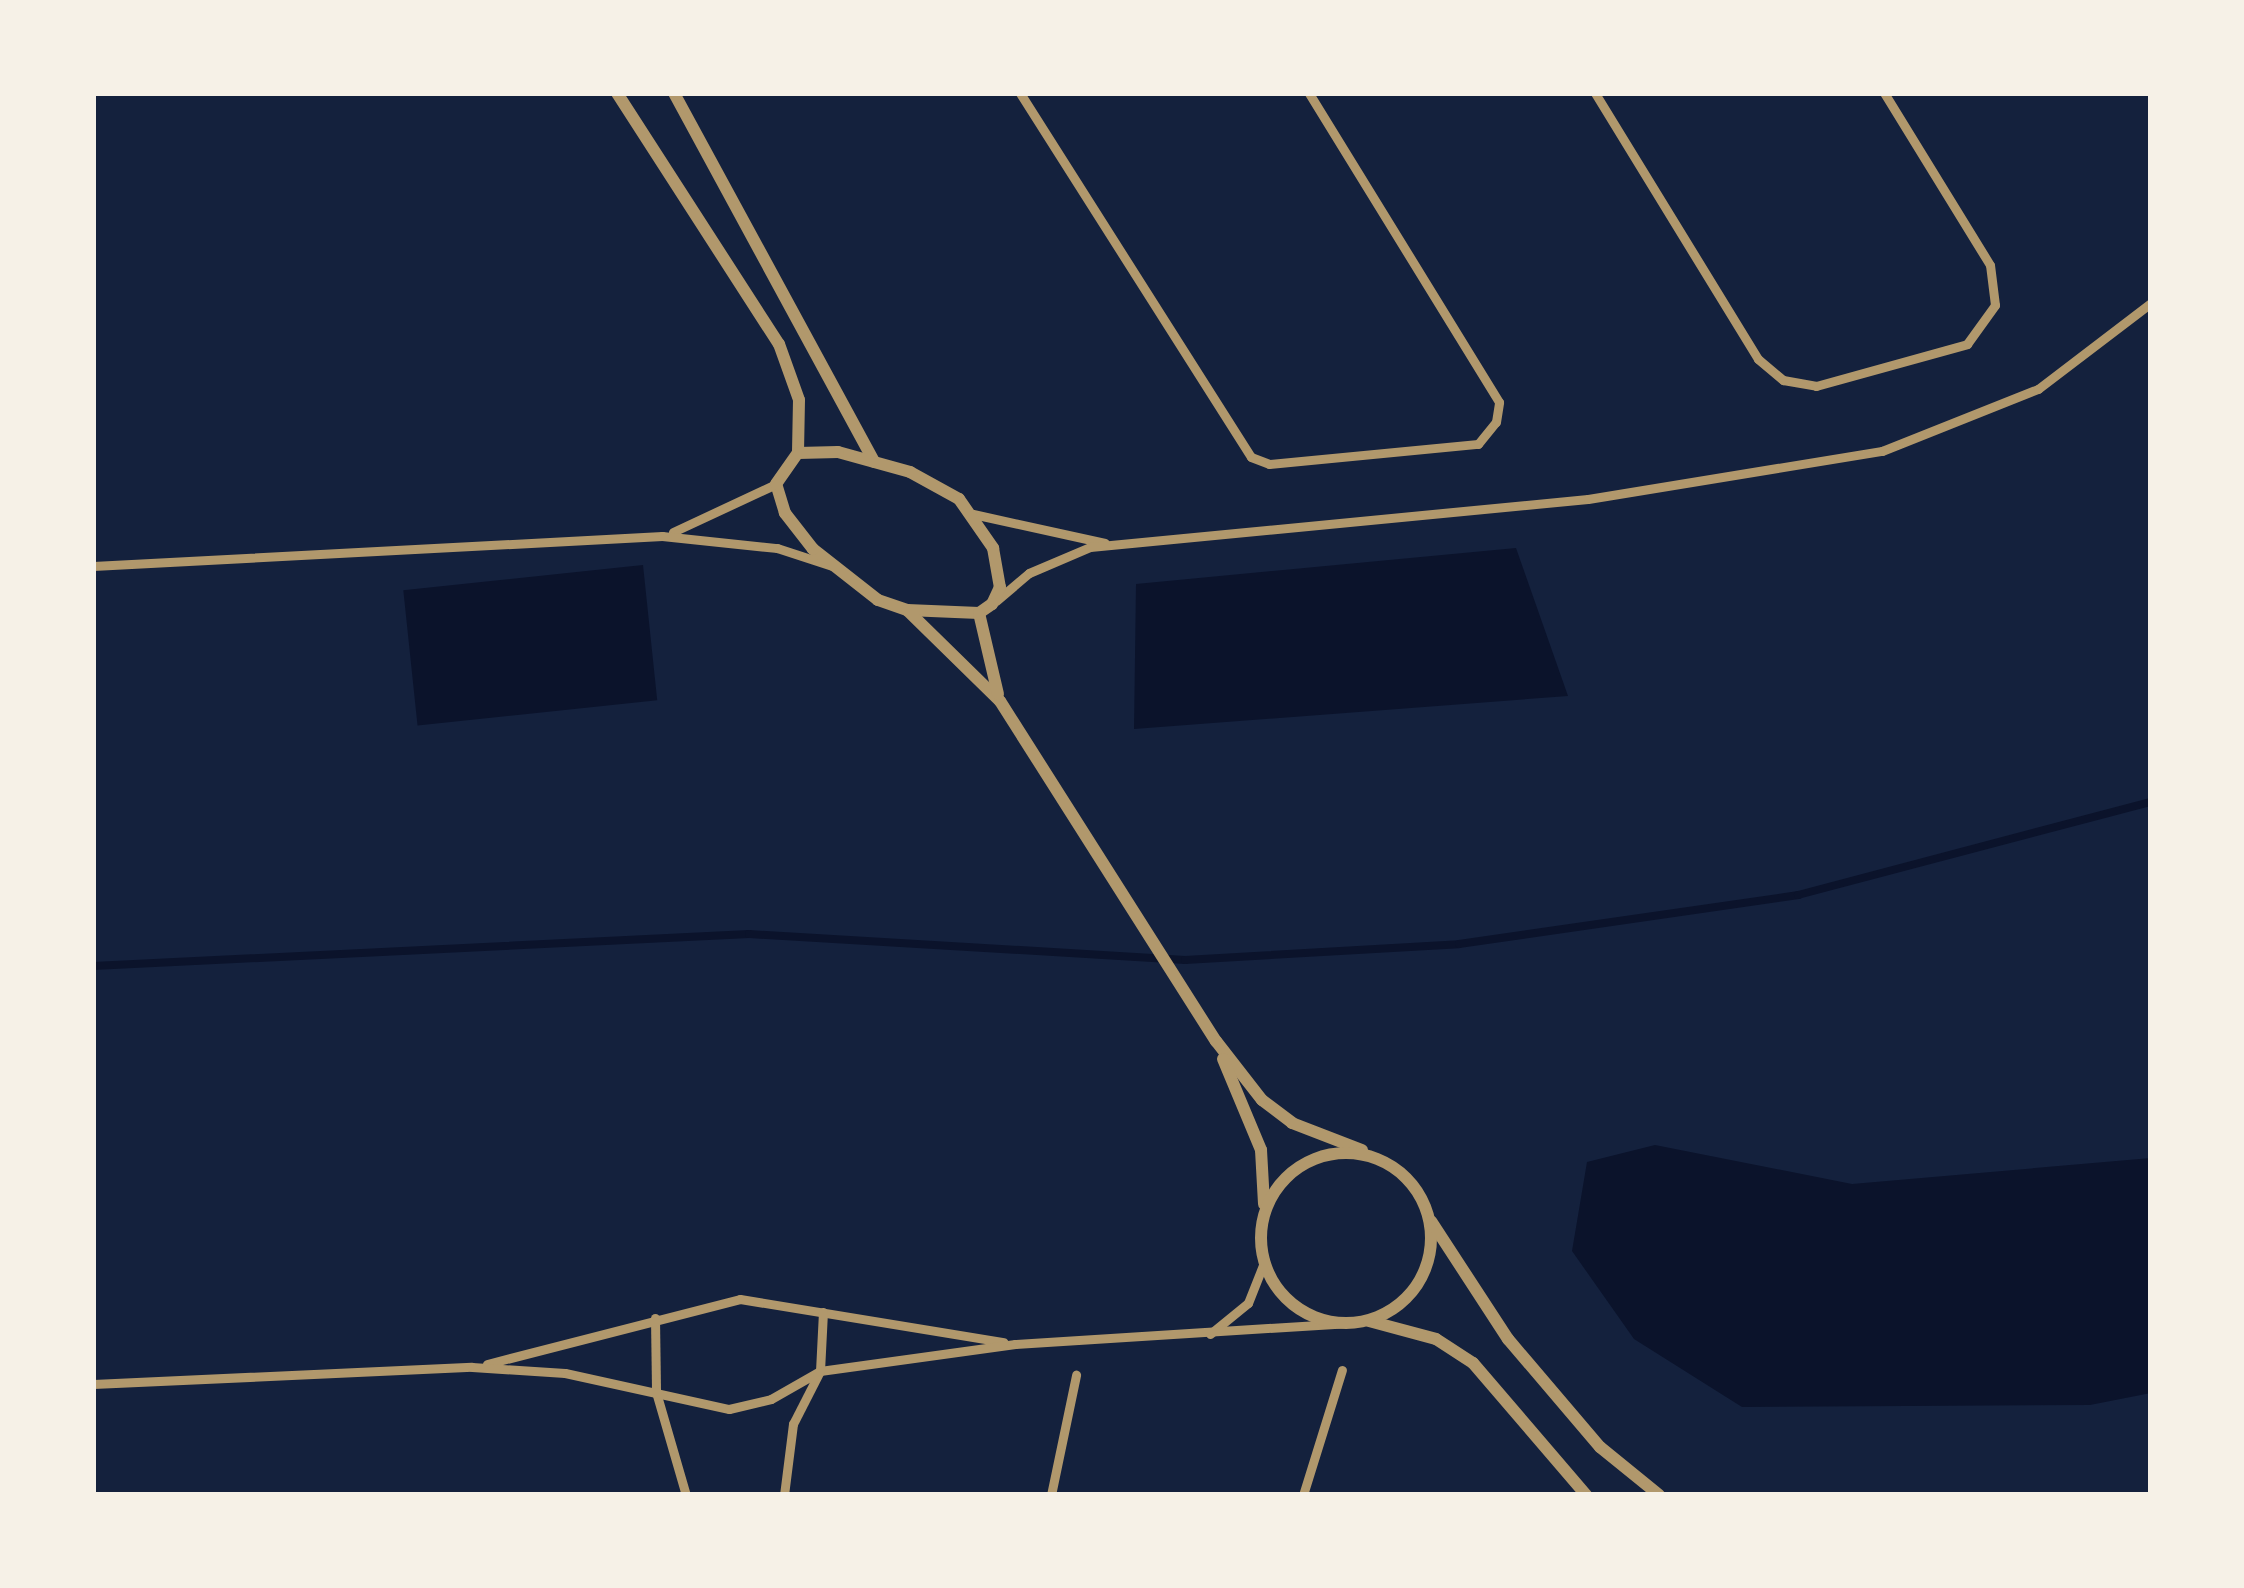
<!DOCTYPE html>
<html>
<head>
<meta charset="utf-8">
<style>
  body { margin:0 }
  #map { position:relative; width:2244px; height:1588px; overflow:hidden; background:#14213d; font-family:Inter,sans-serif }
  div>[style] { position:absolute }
  .water>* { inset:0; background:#0b132b; transform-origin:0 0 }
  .stream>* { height:8px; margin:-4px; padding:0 4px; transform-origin:4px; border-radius:4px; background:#0b132b }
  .minor>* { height:9px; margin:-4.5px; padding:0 4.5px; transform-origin:4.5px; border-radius:4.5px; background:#b1986c }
  .tertiary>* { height:12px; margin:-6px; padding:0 6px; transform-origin:6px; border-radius:6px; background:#b1986c }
  .tertiary>.ring { margin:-6px; padding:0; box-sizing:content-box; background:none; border:12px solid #b1986c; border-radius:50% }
  span { translate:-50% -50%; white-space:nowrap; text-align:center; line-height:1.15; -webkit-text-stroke:12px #f6f1e7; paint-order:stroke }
  .frame { position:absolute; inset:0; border:96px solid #f6f1e7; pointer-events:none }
</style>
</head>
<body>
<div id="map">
  <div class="water">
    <div style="clip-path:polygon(1516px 548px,1568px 696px,1134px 729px,1136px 584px)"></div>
    <div style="left:643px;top:565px;width:136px;height:241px;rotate:84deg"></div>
    <div style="clip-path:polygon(1655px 1145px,1852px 1184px,2151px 1158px,2151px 1393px,2090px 1405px,1742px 1407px,1634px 1339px,1572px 1251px,1587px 1162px)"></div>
  </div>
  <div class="stream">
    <div style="left:93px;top:966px;width:657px;rotate:-2.79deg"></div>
    <div style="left:749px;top:934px;width:437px;rotate:3.4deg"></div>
    <div style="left:1185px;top:960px;width:274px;rotate:-3.3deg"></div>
    <div style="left:1459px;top:944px;width:343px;rotate:-8.2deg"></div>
    <div style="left:1798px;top:895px;width:365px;rotate:-14.8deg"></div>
  </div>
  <div class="minor">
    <div style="left:1020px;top:93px;width:431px;rotate:57.6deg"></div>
    <div style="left:1251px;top:457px;width:19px;rotate:21deg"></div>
    <div style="left:1269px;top:464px;width:210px;rotate:-5.5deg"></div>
    <div style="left:1478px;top:444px;width:28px;rotate:-51deg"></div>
    <div style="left:1496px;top:422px;width:20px;rotate:-81deg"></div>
    <div style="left:1499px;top:402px;width:363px;rotate:-121.6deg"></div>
    <div style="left:1595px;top:93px;width:312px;rotate:58.5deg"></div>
    <div style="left:1758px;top:359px;width:33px;rotate:40deg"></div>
    <div style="left:1783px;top:380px;width:34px;rotate:10deg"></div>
    <div style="left:1816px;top:386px;width:157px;rotate:-15.5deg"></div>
    <div style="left:1967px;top:344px;width:48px;rotate:-54.3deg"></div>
    <div style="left:1995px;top:305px;width:40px;rotate:-97.1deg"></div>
    <div style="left:1990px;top:265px;width:202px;rotate:-121.6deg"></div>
    <div style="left:973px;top:514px;width:135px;rotate:12.4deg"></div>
    <div style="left:673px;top:532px;width:114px;rotate:-25deg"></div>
    <div style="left:93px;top:566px;width:570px;rotate:-3.02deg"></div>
    <div style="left:662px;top:536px;width:116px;rotate:6deg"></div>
    <div style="left:777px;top:548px;width:58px;rotate:18.1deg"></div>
    <div style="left:996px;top:601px;width:43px;rotate:-40.3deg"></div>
    <div style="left:1029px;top:573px;width:66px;rotate:-23.1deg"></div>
    <div style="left:1090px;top:547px;width:500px;rotate:-5.51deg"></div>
    <div style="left:1588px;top:499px;width:298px;rotate:-9.3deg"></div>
    <div style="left:1882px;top:451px;width:168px;rotate:-21.7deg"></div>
    <div style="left:2038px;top:389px;width:142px;rotate:-37.3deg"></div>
    <div style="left:655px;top:1318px;width:74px;rotate:89.2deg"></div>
    <div style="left:656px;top:1392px;width:107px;rotate:73.8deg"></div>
    <div style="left:1210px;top:1334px;width:49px;rotate:-39.2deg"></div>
    <div style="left:1248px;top:1303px;width:46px;rotate:-68.4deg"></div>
    <div style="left:487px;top:1364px;width:261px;rotate:-14.4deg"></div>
    <div style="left:740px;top:1299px;width:267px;rotate:9.3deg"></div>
    <div style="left:93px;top:1384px;width:379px;rotate:-2.6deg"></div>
    <div style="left:472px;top:1367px;width:93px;rotate:3.7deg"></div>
    <div style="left:565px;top:1373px;width:168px;rotate:12.4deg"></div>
    <div style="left:729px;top:1409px;width:43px;rotate:-13.4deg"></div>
    <div style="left:771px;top:1399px;width:56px;rotate:-29.7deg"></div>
    <div style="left:820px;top:1371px;width:197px;rotate:-7.9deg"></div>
    <div style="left:1015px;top:1344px;width:332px;rotate:-3.6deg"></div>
    <div style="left:784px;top:1495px;width:72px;rotate:-82.8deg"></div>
    <div style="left:793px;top:1424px;width:59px;rotate:-63deg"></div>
    <div style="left:820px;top:1371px;width:59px;rotate:-87.1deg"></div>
    <div style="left:1051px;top:1495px;width:123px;rotate:-78.2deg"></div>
    <div style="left:1303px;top:1495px;width:131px;rotate:-72.7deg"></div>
  </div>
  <div class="tertiary">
    <div style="left:617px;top:93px;width:299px;rotate:57.2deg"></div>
    <div style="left:779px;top:344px;width:59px;rotate:70.3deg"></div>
    <div style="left:799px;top:400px;width:53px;rotate:91.1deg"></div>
    <div style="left:674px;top:93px;width:420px;rotate:61.5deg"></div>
    <div style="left:838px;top:452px;width:75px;rotate:15.5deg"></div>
    <div style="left:910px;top:472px;width:56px;rotate:28.9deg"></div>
    <div style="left:959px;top:499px;width:60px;rotate:55.2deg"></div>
    <div style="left:993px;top:548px;width:40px;rotate:80deg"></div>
    <div style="left:1000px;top:587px;width:19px;rotate:115deg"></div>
    <div style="left:992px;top:604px;width:16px;rotate:145deg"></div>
    <div style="left:979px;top:613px;width:72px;rotate:-177.6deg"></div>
    <div style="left:907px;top:610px;width:31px;rotate:-161deg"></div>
    <div style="left:878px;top:600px;width:83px;rotate:-141.9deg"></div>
    <div style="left:813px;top:549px;width:46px;rotate:-127.9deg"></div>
    <div style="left:785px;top:513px;width:30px;rotate:-107deg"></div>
    <div style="left:776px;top:484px;width:38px;rotate:-55deg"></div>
    <div style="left:798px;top:453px;width:40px;rotate:-1.4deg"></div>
    <div style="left:907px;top:610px;width:130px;rotate:44.4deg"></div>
    <div style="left:1000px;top:701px;width:403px;rotate:57.6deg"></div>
    <div style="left:1216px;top:1041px;width:75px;rotate:52.1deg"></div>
    <div style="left:1262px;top:1100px;width:38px;rotate:37deg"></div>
    <div style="left:1292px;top:1123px;width:75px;rotate:21.1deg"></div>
    <div style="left:979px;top:613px;width:83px;rotate:76.8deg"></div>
    <div style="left:1223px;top:1059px;width:99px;rotate:67.3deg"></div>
    <div style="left:1261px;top:1150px;width:54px;rotate:86.8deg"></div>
    <div class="ring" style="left:1261px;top:1153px;width:158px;height:158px"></div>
    <div style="left:1431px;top:1221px;width:141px;rotate:56.9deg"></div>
    <div style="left:1508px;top:1339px;width:142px;rotate:49.6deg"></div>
    <div style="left:1600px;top:1447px;width:76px;rotate:39.1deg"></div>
    <div style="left:1369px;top:1321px;width:69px;rotate:15deg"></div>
    <div style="left:1436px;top:1339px;width:44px;rotate:33deg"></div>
    <div style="left:1473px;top:1363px;width:174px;rotate:49.4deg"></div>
  </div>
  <div class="frame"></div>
</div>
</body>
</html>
